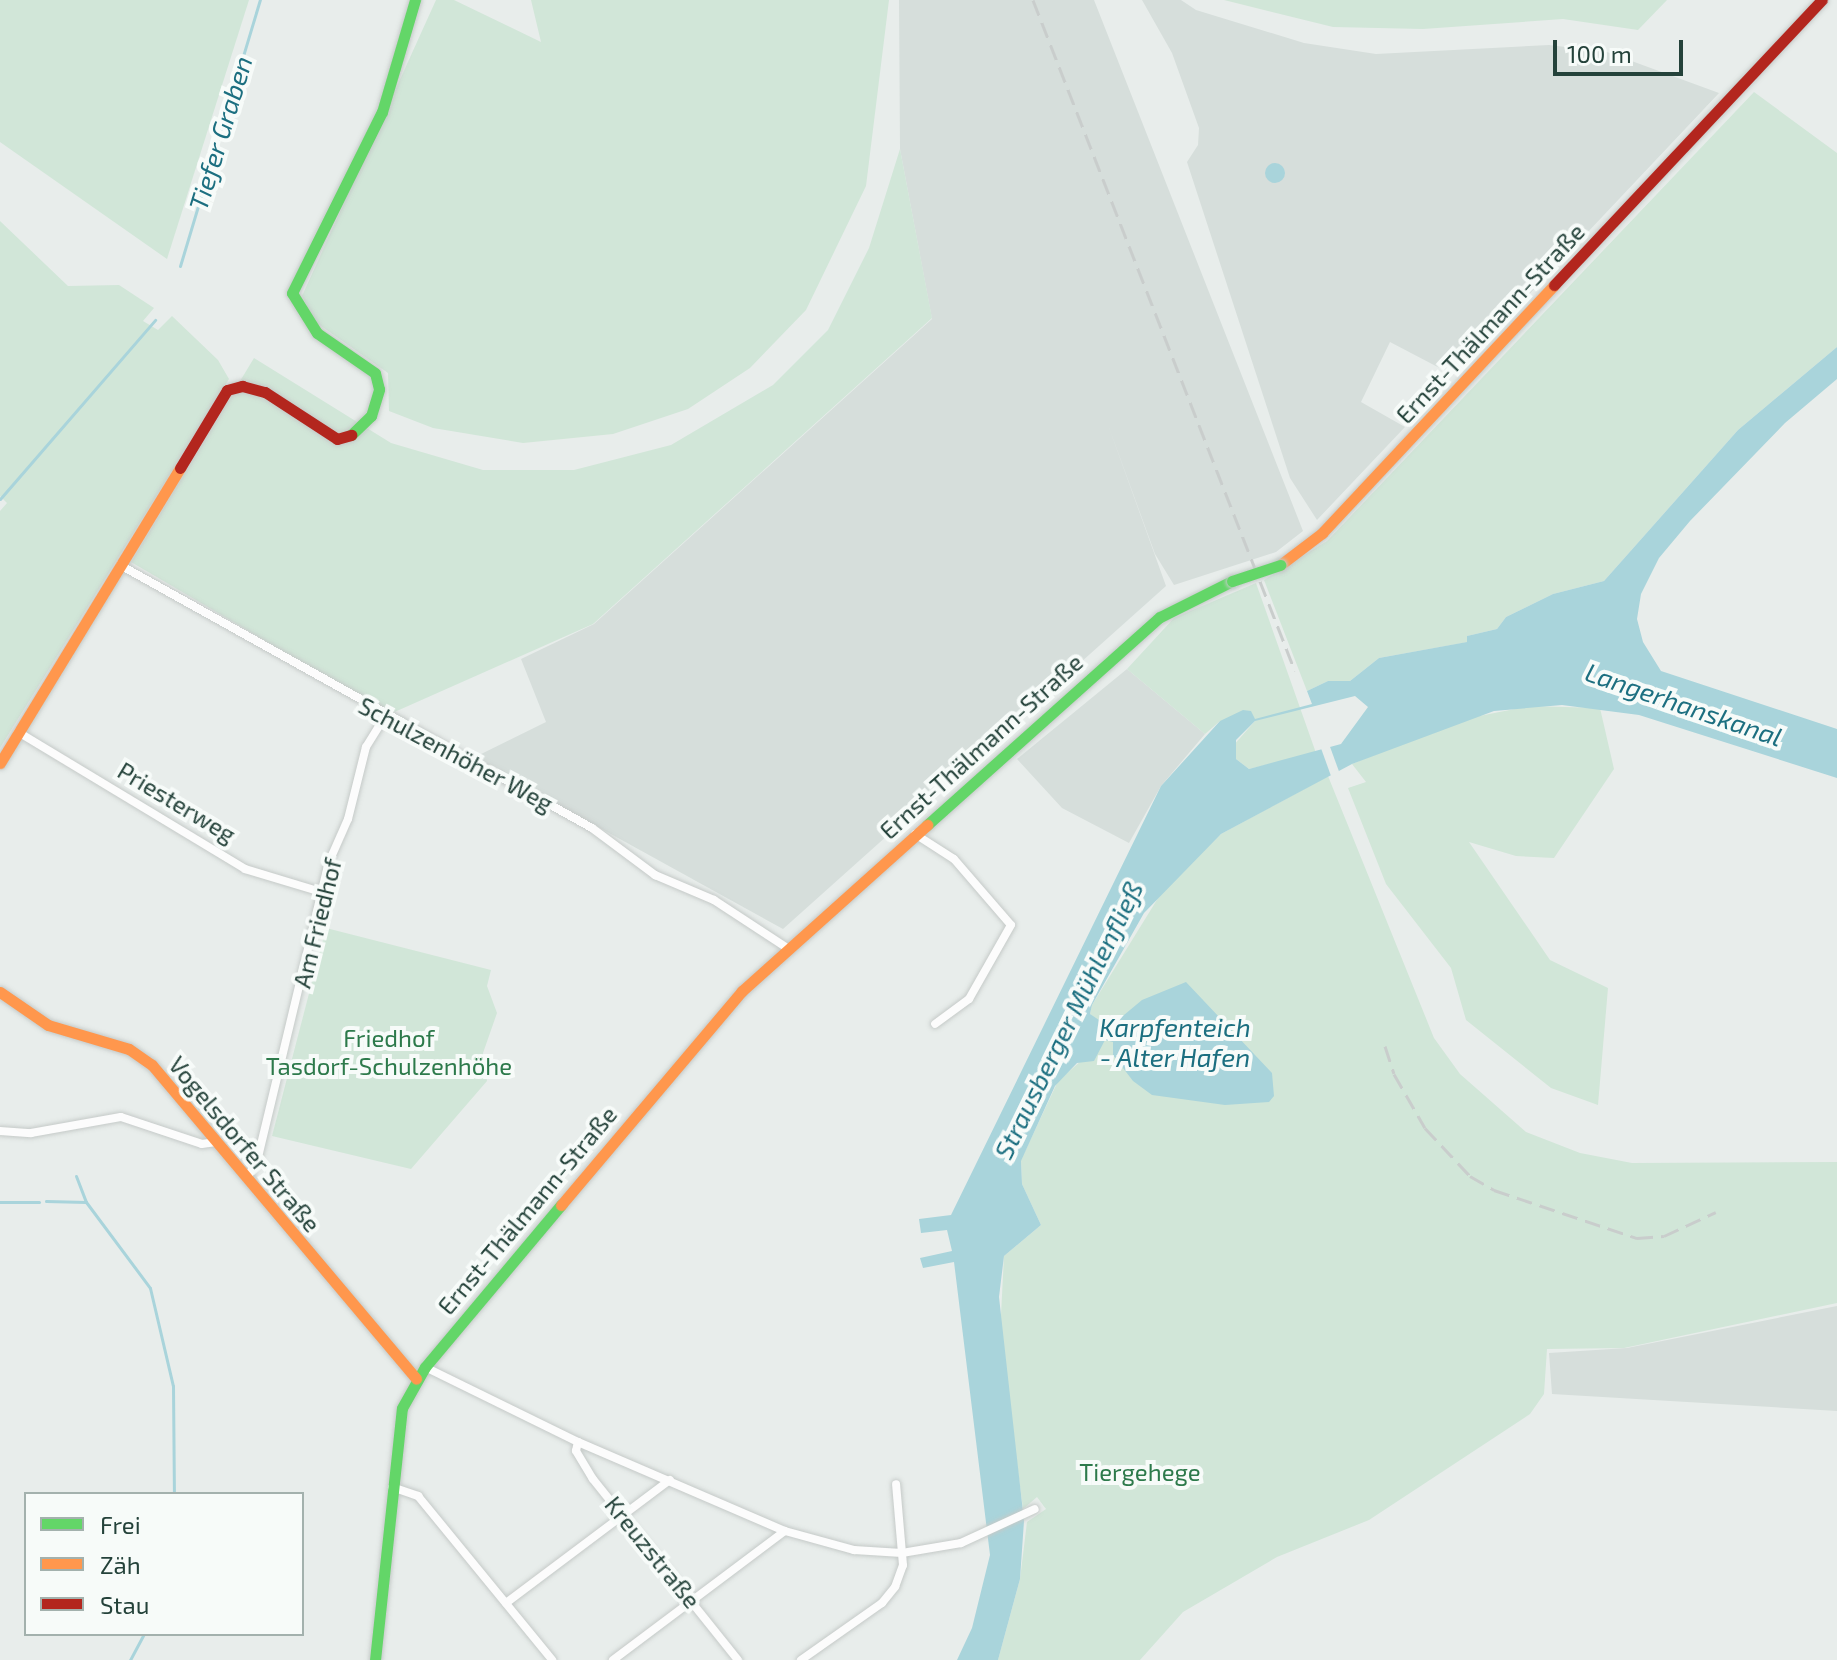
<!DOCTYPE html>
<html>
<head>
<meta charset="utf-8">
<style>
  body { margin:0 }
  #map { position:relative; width:1837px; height:1660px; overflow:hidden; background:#e8edeb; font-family:"Exo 2",sans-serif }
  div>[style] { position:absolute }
  .built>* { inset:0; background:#d6dedb }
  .green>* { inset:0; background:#d1e6d8 }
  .water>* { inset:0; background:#a9d4db }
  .round { border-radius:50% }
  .pier>* { inset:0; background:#e8edeb; transform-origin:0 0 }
  .stream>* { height:3px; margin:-1.5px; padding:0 1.5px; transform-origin:1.5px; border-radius:1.5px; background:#a9d4db }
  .roads { filter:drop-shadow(0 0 2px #c5cac8) drop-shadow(0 0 2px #c5cac8) }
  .street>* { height:8px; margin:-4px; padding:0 4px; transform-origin:4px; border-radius:4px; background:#fcfcfc }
  .fast>* { height:11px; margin:-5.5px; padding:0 5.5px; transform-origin:5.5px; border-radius:5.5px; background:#63d668 }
  .slow>* { height:11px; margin:-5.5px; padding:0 5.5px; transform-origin:5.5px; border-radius:5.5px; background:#ff974d }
  .jam>* { height:11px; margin:-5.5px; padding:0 5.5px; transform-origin:5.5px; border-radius:5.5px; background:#b3261e }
  .rail>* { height:3px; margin-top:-1.5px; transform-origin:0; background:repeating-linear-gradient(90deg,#c9cdcc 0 16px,transparent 0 24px) }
  .bridges { filter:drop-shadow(0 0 2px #c3cbc8) drop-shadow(0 0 2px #c3cbc8) }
  .fast-bridge>* { height:11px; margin:-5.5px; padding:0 5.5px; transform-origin:5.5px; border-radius:5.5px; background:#63d668 }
  span { translate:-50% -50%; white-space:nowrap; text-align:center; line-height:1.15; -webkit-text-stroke:8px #f7fbf9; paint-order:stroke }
  .street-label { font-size:24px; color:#24423a }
  .park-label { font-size:24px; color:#2d7a4b }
  .water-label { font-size:26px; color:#1c6f80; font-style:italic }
  .legend { position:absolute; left:24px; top:1492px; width:280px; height:144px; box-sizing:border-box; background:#f7fbf9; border:2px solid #a3b1ad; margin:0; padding:10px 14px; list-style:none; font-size:24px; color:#24423a }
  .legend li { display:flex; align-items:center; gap:16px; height:40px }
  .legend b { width:40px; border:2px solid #a3b1ad }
  .scale { position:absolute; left:1553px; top:40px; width:130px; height:36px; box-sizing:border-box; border:4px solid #24423a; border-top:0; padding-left:10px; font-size:24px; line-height:28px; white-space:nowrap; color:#24423a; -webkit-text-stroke:6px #f7fbf9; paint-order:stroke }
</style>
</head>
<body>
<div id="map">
  <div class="built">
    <div style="clip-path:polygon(899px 0,1094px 0,1303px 531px,1276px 552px,1174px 585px,1155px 554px,1107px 422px,1166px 586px,783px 929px,473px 758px,546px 722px,521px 659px,594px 624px,932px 319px,900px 149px)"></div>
    <div style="clip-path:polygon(1142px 0,1181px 0,1196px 10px,1304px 43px,1376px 54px,1549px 45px,1607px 52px,1719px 93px,1453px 375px,1390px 342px,1361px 402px,1405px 427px,1317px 520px,1290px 478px,1187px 162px,1198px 145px,1199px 128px,1172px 53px)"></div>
    <div style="clip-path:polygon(1127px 669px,1205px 734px,1161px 786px,1129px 843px,1062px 808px,1017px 759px)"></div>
    <div style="clip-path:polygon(1837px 1306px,1837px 1411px,1552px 1394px,1549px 1353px,1627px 1348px)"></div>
  </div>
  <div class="green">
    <div style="clip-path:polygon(0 0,249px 0,167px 259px,0 142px)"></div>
    <div style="clip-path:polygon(436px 0,454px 0,541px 42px,531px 0,889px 0,866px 186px,806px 310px,750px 368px,688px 409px,613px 434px,523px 443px,433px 428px,389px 411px,388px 373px,314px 321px,302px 296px)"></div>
    <div style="clip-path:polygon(1224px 0,1667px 0,1638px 30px,1563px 19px,1423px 29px,1333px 27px)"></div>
    <div style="clip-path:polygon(1754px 92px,1837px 153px,1837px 347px,1738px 430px,1604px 581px,1553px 594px,1506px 617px,1497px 629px,1467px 636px,1468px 642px,1379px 658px,1350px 681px,1328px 681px,1307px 691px,1264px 580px,1327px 541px)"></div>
    <div style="clip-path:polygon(900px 149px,932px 318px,593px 624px,390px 714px,131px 562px,254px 358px,391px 443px,483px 470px,574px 470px,671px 445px,773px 385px,828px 330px,869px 248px)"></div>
    <div style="clip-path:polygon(0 221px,68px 286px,119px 285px,154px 308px,143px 321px,158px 330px,172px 316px,218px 360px,229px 379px,0 748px,0 511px,7px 503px,0 496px)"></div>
    <div style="clip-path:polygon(1256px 583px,1316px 753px,1249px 769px,1236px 759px,1233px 746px,1255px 721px,1220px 721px,1205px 734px,1127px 669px,1174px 618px)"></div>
    <div style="clip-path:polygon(1530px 706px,1600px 708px,1614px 769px,1554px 858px,1516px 856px,1469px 842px,1550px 960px,1608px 988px,1598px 1105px,1551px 1088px,1466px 1020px,1451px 968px,1386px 884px,1348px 788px,1366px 782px,1352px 764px,1459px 720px)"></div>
    <div style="clip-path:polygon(1328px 776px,1434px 1038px,1460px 1074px,1526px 1132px,1580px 1153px,1632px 1163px,1837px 1162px,1837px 1303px,1624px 1348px,1547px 1349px,1544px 1394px,1530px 1414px,1369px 1520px,1277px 1557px,1183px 1612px,1140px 1660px,998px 1660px,1020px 1579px,1027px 1522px,1046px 1509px,1037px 1497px,1023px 1509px,1000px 1334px,1004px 1256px,1041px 1225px,1022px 1184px,1021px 1160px,1058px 1081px,1105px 1040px,1110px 1041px,1090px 1014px,1092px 1005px,1163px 890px,1221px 834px)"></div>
    <div style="clip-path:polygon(326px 928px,491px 970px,487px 986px,497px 1013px,483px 1053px,487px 1081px,411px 1169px,272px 1136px)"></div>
  </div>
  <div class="water">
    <div class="round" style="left:1265px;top:163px;width:20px;height:20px"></div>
    <div style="clip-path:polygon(evenodd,1837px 347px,1837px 379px,1785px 423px,1690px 521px,1659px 558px,1641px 594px,1637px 619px,1643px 642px,1661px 671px,1837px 729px,1837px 778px,1639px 715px,1562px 705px,1494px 711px,1352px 764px,1221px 834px,1144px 913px,1092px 1005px,1090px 1014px,1102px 1022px,1105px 1038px,1113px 1039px,1112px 1025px,1142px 1000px,1186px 982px,1272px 1073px,1274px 1096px,1269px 1102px,1225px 1105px,1152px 1095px,1133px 1081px,1113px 1055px,1113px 1042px,1105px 1040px,1094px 1061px,1077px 1063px,1055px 1086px,1021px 1161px,1022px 1184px,1041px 1225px,1004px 1256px,999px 1297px,1024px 1521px,1020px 1579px,998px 1660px,950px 1660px,957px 1660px,972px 1628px,990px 1555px,954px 1262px,923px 1268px,920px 1258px,952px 1251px,947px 1230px,921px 1233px,919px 1219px,951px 1215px,1161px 786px,1220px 721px,1243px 710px,1251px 711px,1255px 719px,1312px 704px,1307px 691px,1328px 681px,1350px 681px,1379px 658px,1467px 642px,1467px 636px,1497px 629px,1506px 617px,1553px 594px,1604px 581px,1738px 430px,1837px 347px,1355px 696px,1368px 707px,1341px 744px,1249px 769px,1236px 759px,1236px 740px,1255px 721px,1355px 696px)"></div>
  </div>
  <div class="pier">
    <div style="left:1329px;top:744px;width:32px;height:9px;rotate:70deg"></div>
  </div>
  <div class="stream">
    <div style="left:180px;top:266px;width:278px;rotate:-73.3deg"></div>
    <div style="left:0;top:499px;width:237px;rotate:-49.1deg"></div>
    <div style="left:76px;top:1176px;width:28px;rotate:69deg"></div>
    <div style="left:86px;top:1202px;width:107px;rotate:53.3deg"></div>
    <div style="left:150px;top:1288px;width:101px;rotate:76.8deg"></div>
    <div style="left:173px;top:1386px;width:108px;rotate:89.5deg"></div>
    <div style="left:46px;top:1201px;width:40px;rotate:1.4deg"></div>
    <div style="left:0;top:1202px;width:39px"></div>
    <div style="left:130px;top:1660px;width:30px;rotate:-62deg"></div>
  </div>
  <div class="roads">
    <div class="street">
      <div style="left:120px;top:565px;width:540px;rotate:29.13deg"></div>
      <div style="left:592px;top:828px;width:79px;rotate:36.7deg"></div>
      <div style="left:655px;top:875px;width:64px;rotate:23deg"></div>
      <div style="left:714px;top:900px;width:87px;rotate:33.3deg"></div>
      <div style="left:18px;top:732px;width:265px;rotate:31.1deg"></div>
      <div style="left:245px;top:869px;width:79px;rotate:16.8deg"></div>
      <div style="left:915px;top:834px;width:46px;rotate:32.7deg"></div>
      <div style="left:954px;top:859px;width:87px;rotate:49.2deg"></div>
      <div style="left:1011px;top:925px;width:85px;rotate:119.6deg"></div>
      <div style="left:969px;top:999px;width:42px;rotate:143.7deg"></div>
      <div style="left:0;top:1131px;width:31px;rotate:4deg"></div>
      <div style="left:31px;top:1133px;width:91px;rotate:-10.1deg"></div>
      <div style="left:121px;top:1117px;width:85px;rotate:18.4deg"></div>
      <div style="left:202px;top:1144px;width:14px;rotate:-8deg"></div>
      <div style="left:247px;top:1179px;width:25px;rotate:-63deg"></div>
      <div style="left:258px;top:1157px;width:303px;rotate:-76.5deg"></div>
      <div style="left:329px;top:862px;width:47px;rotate:-66.2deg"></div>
      <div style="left:348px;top:819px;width:74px;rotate:-76deg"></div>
      <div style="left:366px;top:747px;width:36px;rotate:-58deg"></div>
      <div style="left:425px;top:1367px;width:170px;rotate:26.1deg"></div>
      <div style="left:578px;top:1442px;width:225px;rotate:23.3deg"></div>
      <div style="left:785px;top:1531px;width:72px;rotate:15.4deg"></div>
      <div style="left:854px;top:1550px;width:48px;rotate:3.6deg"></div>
      <div style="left:902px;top:1553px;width:60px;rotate:-9.6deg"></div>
      <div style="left:961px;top:1543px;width:81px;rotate:-24.7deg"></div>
      <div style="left:578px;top:1442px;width:9px;rotate:103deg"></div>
      <div style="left:576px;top:1451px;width:33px;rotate:59deg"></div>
      <div style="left:593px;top:1479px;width:232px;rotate:51.3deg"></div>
      <div style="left:392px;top:1487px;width:28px;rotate:19deg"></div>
      <div style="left:418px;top:1496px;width:212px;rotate:50.7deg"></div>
      <div style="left:506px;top:1603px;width:205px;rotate:-36.9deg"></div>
      <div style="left:613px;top:1660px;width:215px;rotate:-36.9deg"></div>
      <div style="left:801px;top:1660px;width:99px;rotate:-35.1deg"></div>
      <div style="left:882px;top:1603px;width:21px;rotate:-51deg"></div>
      <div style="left:895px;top:1587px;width:23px;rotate:-70deg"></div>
      <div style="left:903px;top:1565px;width:81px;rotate:-94.9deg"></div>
    </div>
    <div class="fast">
      <div style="left:351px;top:435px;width:28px;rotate:-44deg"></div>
      <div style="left:371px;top:416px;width:28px;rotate:-73deg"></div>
      <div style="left:379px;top:389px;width:16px;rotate:-104deg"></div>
      <div style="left:375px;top:373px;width:70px;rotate:-145.4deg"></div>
      <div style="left:317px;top:333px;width:47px;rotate:-122deg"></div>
      <div style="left:292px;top:293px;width:202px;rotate:-63.6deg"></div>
      <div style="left:382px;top:112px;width:117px;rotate:-73.6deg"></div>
      <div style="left:927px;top:825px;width:312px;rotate:-41.8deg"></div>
      <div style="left:1160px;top:617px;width:80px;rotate:-26.6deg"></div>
      <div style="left:375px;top:1660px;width:253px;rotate:-83.9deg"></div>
      <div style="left:402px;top:1408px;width:47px;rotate:-60.7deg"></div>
      <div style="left:425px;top:1367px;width:212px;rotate:-50deg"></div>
    </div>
    <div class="slow">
      <div style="left:1280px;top:565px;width:53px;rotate:-37.3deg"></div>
      <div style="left:1322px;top:533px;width:340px;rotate:-46.9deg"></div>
      <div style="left:0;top:763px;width:346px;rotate:-58.6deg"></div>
      <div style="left:0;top:992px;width:58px;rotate:34.5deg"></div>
      <div style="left:48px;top:1025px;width:84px;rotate:16.5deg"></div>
      <div style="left:129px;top:1049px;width:28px;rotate:35deg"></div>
      <div style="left:152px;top:1065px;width:410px;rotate:49.9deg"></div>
      <div style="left:561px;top:1205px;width:280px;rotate:-49.8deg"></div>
      <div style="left:742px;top:991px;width:249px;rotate:-41.9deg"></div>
    </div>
    <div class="jam">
      <div style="left:1554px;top:285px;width:391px;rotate:-46.8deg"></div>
      <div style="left:180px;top:468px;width:91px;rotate:-58.9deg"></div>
      <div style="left:227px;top:390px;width:16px;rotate:-15deg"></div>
      <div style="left:242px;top:386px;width:24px;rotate:15deg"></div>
      <div style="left:265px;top:392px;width:86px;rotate:33.1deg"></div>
      <div style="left:337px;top:439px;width:15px;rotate:-16deg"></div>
    </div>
  </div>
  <div class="rail">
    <div style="left:1033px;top:0;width:720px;rotate:68.67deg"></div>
    <div style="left:1385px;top:1046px;width:29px;rotate:72deg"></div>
    <div style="left:1394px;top:1074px;width:62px;rotate:60.1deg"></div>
    <div style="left:1425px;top:1128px;width:66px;rotate:46.8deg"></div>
    <div style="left:1470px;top:1176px;width:28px;rotate:30deg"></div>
    <div style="left:1494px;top:1190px;width:151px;rotate:18.6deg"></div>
    <div style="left:1637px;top:1238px;width:27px;rotate:-4deg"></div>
    <div style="left:1664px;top:1236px;width:57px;rotate:-24.8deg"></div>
  </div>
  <div class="bridges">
    <div class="fast-bridge">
      <div style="left:1232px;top:581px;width:51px;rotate:-18.4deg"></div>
    </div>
  </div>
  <div class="street-label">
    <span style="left:1490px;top:323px;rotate:-47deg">Ernst-Thälmann-Straße</span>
    <span style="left:981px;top:746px;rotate:-42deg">Ernst-Thälmann-Straße</span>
    <span style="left:456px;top:754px;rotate:28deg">Schulzenhöher Weg</span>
    <span style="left:177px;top:802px;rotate:31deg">Priesterweg</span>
    <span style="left:317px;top:923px;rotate:-76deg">Am Friedhof</span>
    <span style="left:245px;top:1144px;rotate:50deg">Vogelsdorfer Straße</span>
    <span style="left:527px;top:1210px;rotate:-50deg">Ernst-Thälmann-Straße</span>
    <span style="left:653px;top:1552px;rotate:51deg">Kreuzstraße</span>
  </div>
  <div class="park-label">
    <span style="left:389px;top:1052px">Friedhof<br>Tasdorf-Schulzenhöhe</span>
    <span style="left:1140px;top:1472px">Tiergehege</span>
  </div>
  <div class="water-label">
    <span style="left:220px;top:133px;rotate:-73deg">Tiefer Graben</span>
    <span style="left:1684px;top:704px;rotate:19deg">Langerhanskanal</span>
    <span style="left:1068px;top:1020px;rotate:-64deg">Strausberger Mühlenfließ</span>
    <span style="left:1175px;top:1042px">Karpfenteich<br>- Alter Hafen</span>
  </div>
  <ul class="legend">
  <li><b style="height:10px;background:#63d668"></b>Frei</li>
  <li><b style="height:10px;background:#ff974d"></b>Zäh</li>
  <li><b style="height:10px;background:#b3261e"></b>Stau</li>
  </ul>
  <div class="scale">100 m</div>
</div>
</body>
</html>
